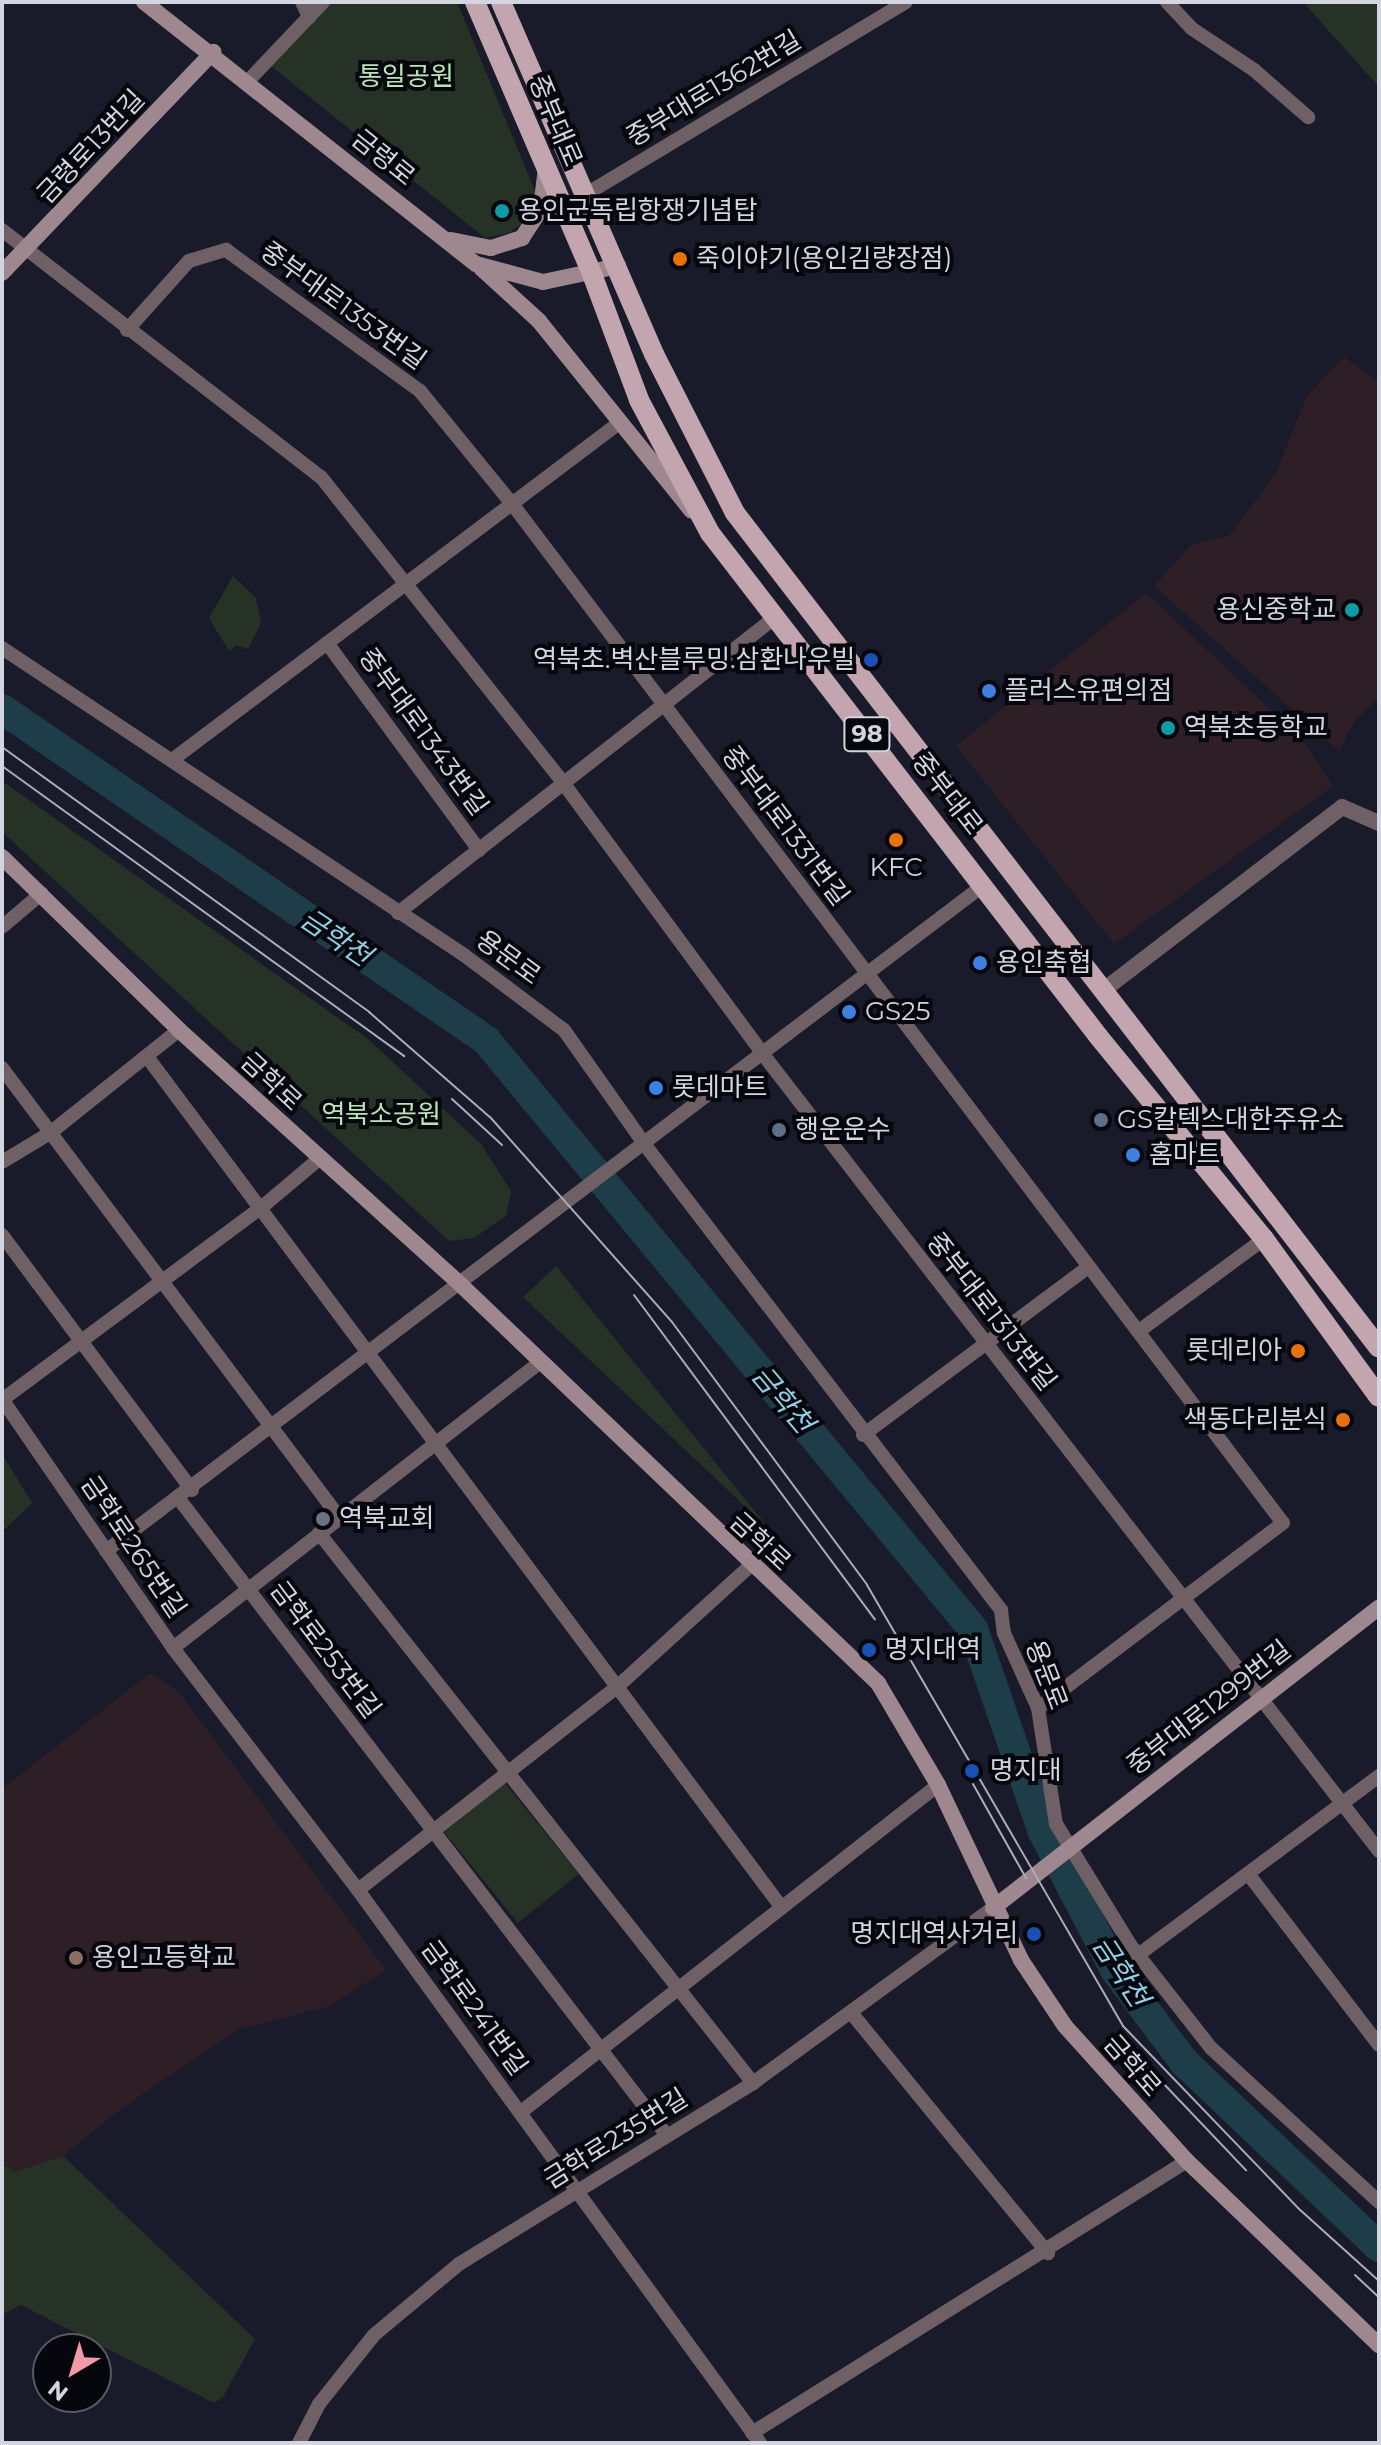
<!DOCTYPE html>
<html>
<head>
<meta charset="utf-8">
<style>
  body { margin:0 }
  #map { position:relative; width:1381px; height:2445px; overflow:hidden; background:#191b2a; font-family:Montserrat,"Noto Sans KR",sans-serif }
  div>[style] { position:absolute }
  .education>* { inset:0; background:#2e1e26 }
  .green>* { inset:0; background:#273226; transform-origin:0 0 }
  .river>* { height:30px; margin:-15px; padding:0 15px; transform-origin:15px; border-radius:15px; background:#1d3e49 }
  .minor>* { height:14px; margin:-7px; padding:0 7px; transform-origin:7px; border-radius:7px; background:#6e6065 }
  .tertiary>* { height:16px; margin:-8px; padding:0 8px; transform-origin:8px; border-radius:8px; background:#6e6065 }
  .secondary>* { height:16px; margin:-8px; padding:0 8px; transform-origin:8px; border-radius:8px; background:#9e878e }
  .primary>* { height:20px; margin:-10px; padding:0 10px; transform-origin:10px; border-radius:10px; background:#c2a5af }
  .tram>* { height:2px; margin:-1px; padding:0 1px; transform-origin:1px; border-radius:1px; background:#abadb8 }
  .dots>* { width:22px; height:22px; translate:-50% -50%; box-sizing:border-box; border:4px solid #06070d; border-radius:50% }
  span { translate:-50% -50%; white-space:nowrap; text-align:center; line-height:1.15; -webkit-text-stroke:8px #06070d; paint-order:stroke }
  .shield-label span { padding:2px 6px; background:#06070d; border:2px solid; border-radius:6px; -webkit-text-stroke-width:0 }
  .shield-label { font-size:24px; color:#d3d5e0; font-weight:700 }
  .park-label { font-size:26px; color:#bae4b8 }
  .street-label { font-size:26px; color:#d3d5e0 }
  .poi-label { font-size:26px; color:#d3d5e0 }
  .left { translate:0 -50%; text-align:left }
  .right { translate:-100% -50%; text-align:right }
  .water-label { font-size:28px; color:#8fd0e7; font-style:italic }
  .frame { position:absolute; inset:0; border:4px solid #d3d5e0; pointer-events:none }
  .north { position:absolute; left:32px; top:2333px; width:80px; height:80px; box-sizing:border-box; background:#06070d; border:2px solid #585961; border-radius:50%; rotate:218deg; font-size:22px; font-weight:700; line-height:32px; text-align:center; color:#d3d5e0 }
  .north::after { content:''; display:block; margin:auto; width:28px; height:36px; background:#f39aa8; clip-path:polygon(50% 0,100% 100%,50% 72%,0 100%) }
</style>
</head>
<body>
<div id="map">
  <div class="education">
    <div style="clip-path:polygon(1344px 357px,1379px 382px,1379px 697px,1354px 722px,1339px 751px,1154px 586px,1190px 546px,1230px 535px,1276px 473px,1307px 396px)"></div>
    <div style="clip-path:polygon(1146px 593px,1302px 739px,1333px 786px,1114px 944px,956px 746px)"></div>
    <div style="clip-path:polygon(150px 1673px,179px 1692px,386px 1970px,330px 2006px,239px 2029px,118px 2111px,63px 2156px,14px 2173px,2px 2163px,2px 1789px)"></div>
  </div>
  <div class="green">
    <div style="clip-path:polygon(324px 2px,457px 2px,535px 191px,531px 217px,509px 233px,485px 238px,266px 62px)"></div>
    <div style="clip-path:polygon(1303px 2px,1379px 2px,1379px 87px)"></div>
    <div style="clip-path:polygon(233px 576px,256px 598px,261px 623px,248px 649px,237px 645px,229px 651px,209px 618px)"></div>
    <div style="clip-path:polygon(2px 781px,368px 1039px,481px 1144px,511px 1191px,506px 1216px,474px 1238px,449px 1241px,2px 832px)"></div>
    <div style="clip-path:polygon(556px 1266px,770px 1530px,523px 1297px)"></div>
    <div style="clip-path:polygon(2px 1454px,32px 1503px,2px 1532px)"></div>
    <div style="left:505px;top:1783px;width:117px;height:78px;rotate:51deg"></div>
    <div style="clip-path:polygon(63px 2156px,255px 2339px,223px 2397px,214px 2403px,21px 2305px,2px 2315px,2px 2163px,14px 2172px)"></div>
  </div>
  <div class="river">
    <div style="left:2px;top:709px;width:586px;rotate:34.37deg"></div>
    <div style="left:486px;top:1040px;width:764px;rotate:50.42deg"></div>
    <div style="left:973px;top:1629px;width:215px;rotate:71deg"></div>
    <div style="left:1043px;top:1832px;width:156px;rotate:62.4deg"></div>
    <div style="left:1115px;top:1970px;width:115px;rotate:53.1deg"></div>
    <div style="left:1184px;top:2062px;width:269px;rotate:43.5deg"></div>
  </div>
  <div class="minor">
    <div style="left:302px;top:2px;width:17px;rotate:65deg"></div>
    <div style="left:1167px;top:2px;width:35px;rotate:47deg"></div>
    <div style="left:1191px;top:28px;width:76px;rotate:33.7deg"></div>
    <div style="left:1254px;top:70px;width:72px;rotate:41deg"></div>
    <div style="left:249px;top:80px;width:108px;rotate:-46.5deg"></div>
    <div style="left:588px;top:193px;width:371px;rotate:-31deg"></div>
    <div style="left:2px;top:230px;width:403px;rotate:37.8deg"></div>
    <div style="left:321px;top:477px;width:392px;rotate:51.6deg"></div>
    <div style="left:564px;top:784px;width:334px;rotate:53.6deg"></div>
    <div style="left:762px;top:1053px;width:1009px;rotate:52.29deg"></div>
    <div style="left:127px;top:330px;width:93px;rotate:-48.1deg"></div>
    <div style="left:189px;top:261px;width:39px;rotate:-17deg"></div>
    <div style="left:226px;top:250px;width:240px;rotate:36deg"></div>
    <div style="left:420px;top:391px;width:147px;rotate:50.8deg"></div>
    <div style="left:513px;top:505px;width:1276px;rotate:52.9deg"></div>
    <div style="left:1283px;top:1523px;width:307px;rotate:142.9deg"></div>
    <div style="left:327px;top:643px;width:257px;rotate:53.7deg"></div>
    <div style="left:2px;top:648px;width:555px;rotate:33.6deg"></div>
    <div style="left:464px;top:955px;width:125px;rotate:36.9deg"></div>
    <div style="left:564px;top:1030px;width:141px;rotate:54.8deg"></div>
    <div style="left:645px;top:1145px;width:586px;rotate:52.56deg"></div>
    <div style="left:1001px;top:1610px;width:23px;rotate:83deg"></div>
    <div style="left:1004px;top:1633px;width:82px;rotate:65.6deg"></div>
    <div style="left:1038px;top:1708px;width:117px;rotate:81.2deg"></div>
    <div style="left:1056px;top:1824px;width:143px;rotate:58.4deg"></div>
    <div style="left:1131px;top:1946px;width:130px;rotate:51.9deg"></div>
    <div style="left:1211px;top:2048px;width:228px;rotate:42.5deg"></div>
    <div style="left:172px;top:760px;width:560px;rotate:-37.01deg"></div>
    <div style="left:398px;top:913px;width:480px;rotate:-38.1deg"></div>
    <div style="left:2px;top:927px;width:52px;rotate:-40.4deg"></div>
    <div style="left:148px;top:1058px;width:1060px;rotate:53.28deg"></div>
    <div style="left:2px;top:1068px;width:561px;rotate:53.11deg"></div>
    <div style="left:2px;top:1162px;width:56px;rotate:-31.1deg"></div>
    <div style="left:50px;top:1133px;width:165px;rotate:-38.6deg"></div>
    <div style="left:2px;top:1235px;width:318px;rotate:53.3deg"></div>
    <div style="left:1139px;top:1331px;width:155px;rotate:-36.4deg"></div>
    <div style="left:2px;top:1399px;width:302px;rotate:55.5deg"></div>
    <div style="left:173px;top:1648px;width:305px;rotate:52.6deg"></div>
    <div style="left:358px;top:1890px;width:684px;rotate:53.98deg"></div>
    <div style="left:2px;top:1400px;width:324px;rotate:-36.6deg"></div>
    <div style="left:262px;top:1207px;width:75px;rotate:-40.1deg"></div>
    <div style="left:863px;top:1435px;width:279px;rotate:-36.7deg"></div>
    <div style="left:179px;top:1499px;width:802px;rotate:52.54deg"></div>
    <div style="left:319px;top:1533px;width:701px;rotate:51.72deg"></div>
    <div style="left:106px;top:1551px;width:1103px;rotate:-37.19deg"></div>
    <div style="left:173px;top:1648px;width:464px;rotate:-37.9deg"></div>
    <div style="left:1249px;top:1875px;width:214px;rotate:52.6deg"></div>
    <div style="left:358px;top:1890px;width:329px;rotate:-38.1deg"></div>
    <div style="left:617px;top:1687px;width:180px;rotate:-42.3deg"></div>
    <div style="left:1138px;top:1955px;width:300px;rotate:-36.6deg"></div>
    <div style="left:853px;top:2015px;width:308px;rotate:50.7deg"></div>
    <div style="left:521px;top:2112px;width:530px;rotate:-38.1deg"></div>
    <div style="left:752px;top:2433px;width:513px;rotate:-32.02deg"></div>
    <div style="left:299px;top:2443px;width:44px;rotate:-62.9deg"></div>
    <div style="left:319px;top:2404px;width:88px;rotate:-51.4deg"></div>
    <div style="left:374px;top:2335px;width:111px;rotate:-39.9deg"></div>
    <div style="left:459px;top:2264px;width:345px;rotate:-31.6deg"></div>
    <div style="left:753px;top:2083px;width:297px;rotate:-36.1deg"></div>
  </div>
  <div class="tertiary">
    <div style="left:1105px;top:989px;width:299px;rotate:-37.5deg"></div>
    <div style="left:1342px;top:807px;width:40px;rotate:23.4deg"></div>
  </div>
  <div class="secondary">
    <div style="left:144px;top:2px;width:423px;rotate:38.3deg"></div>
    <div style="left:476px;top:264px;width:69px;rotate:15deg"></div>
    <div style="left:543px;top:282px;width:77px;rotate:-12deg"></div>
    <div style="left:451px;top:240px;width:41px;rotate:11.3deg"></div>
    <div style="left:491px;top:248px;width:33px;rotate:-18deg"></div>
    <div style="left:522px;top:238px;width:35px;rotate:-57deg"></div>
    <div style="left:541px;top:209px;width:42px;rotate:-83.2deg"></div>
    <div style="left:481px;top:268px;width:79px;rotate:42.4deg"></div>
    <div style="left:539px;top:321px;width:243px;rotate:51.2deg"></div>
    <div style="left:2px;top:273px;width:306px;rotate:-46.3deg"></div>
    <div style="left:2px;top:857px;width:248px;rotate:44.3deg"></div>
    <div style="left:179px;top:1030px;width:379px;rotate:42.1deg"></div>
    <div style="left:460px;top:1284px;width:578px;rotate:43.67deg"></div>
    <div style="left:878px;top:1683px;width:118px;rotate:59.5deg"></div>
    <div style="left:938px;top:1785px;width:194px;rotate:64.6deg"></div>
    <div style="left:1021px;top:1960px;width:79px;rotate:56.3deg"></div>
    <div style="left:1065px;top:2026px;width:182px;rotate:47.9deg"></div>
    <div style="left:1187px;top:2161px;width:266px;rotate:43.8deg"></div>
    <div style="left:993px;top:1908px;width:489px;rotate:-37.9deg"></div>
  </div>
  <div class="primary">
    <div style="left:475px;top:2px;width:296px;rotate:66.7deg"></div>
    <div style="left:592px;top:274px;width:134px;rotate:69.5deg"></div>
    <div style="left:639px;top:400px;width:151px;rotate:61.9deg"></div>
    <div style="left:710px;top:533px;width:635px;rotate:52.35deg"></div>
    <div style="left:1098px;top:1036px;width:262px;rotate:50.7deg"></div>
    <div style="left:1264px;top:1239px;width:195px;rotate:54deg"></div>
    <div style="left:501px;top:2px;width:384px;rotate:66.5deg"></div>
    <div style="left:654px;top:354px;width:178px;rotate:63deg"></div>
    <div style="left:735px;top:513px;width:1054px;rotate:52.36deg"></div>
  </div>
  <div class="tram">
    <div style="left:2px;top:747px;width:453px;rotate:35.8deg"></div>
    <div style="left:369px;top:1012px;width:160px;rotate:41deg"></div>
    <div style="left:490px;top:1117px;width:274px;rotate:48.4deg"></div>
    <div style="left:672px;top:1322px;width:327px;rotate:53.4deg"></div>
    <div style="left:867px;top:1585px;width:510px;rotate:59.86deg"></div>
    <div style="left:1123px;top:2026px;width:252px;rotate:46.1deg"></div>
    <div style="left:1298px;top:2208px;width:109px;rotate:42deg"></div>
    <div style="left:2px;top:766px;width:496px;rotate:35.8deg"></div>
    <div style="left:452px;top:1099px;width:68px;rotate:42.6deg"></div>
    <div style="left:634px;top:1295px;width:404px;rotate:53.4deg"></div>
    <div style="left:973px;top:1784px;width:108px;rotate:60.6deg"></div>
    <div style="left:1122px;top:2040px;width:180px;rotate:46.4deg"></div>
    <div style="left:1355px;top:2275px;width:33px;rotate:43deg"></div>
  </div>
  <div class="dots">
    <div style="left:502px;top:211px;background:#0f9aa8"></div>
    <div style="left:680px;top:259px;background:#e8710a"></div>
    <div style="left:1352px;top:610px;background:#0f9aa8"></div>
    <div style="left:871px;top:660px;background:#1a4fb4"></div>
    <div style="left:989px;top:691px;background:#3f7fe0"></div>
    <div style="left:1168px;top:728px;background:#0f9aa8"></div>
    <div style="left:896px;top:840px;background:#e8710a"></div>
    <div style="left:980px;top:963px;background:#3f7fe0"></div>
    <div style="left:849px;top:1012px;background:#3f7fe0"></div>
    <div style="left:656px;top:1088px;background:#3f7fe0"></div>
    <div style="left:1101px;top:1120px;background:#5c6f8a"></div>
    <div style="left:779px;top:1130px;background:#5c6f8a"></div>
    <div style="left:1133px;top:1155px;background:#3f7fe0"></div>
    <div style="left:1298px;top:1351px;background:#e8710a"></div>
    <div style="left:1343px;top:1420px;background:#e8710a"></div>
    <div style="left:323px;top:1519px;background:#6b7280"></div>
    <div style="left:869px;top:1650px;background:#1a4fb4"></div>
    <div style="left:972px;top:1771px;background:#1a4fb4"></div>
    <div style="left:1034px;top:1934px;background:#1a4fb4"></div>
    <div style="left:76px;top:1958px;background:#8d6e63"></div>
  </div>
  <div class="shield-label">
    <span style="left:867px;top:734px">98</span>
  </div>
  <div class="park-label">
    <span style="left:406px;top:77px">통일공원</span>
    <span style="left:381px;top:1115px">역북소공원</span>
  </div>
  <div class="street-label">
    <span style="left:714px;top:89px;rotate:-31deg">중부대로1362번길</span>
    <span style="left:555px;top:121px;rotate:67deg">중부대로</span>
    <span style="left:91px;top:147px;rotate:-47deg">금령로13번길</span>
    <span style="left:383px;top:158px;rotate:39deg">금령로</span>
    <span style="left:343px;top:306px;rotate:36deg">중부대로1353번길</span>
    <span style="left:423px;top:732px;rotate:54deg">중부대로1343번길</span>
    <span style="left:947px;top:794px;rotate:52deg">중부대로</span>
    <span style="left:785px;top:826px;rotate:53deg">중부대로1331번길</span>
    <span style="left:508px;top:958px;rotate:36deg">용문로</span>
    <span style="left:271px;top:1082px;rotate:43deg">금학로</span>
    <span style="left:991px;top:1312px;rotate:52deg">중부대로1313번길</span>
    <span style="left:760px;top:1542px;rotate:43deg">금학로</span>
    <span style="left:133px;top:1547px;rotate:56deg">금학로265번길</span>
    <span style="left:325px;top:1650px;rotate:53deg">금학로253번길</span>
    <span style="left:1046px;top:1675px;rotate:69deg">용문로</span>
    <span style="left:1209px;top:1708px;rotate:-38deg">중부대로1299번길</span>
    <span style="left:474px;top:2008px;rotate:54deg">금학로241번길</span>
    <span style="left:1132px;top:2066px;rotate:49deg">금학로</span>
    <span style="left:616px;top:2139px;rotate:-32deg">금학로235번길</span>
  </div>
  <div class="poi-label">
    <span class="left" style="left:518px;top:211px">용인군독립항쟁기념탑</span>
    <span class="left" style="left:696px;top:259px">죽이야기(용인김량장점)</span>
    <span class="right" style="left:1336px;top:610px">용신중학교</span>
    <span class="right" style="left:855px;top:660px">역북초.벽산블루밍.삼환나우빌</span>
    <span class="left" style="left:1005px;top:691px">플러스유편의점</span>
    <span class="left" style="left:1184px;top:728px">역북초등학교</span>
    <span style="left:896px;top:868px">KFC</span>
    <span class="left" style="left:996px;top:963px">용인축협</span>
    <span class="left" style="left:865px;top:1012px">GS25</span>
    <span class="left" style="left:672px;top:1088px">롯데마트</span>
    <span class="left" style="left:1117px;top:1120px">GS칼텍스대한주유소</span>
    <span class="left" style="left:795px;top:1130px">행운운수</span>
    <span class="left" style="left:1149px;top:1155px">홈마트</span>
    <span class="right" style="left:1282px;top:1351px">롯데리아</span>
    <span class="right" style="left:1327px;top:1420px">색동다리분식</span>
    <span class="left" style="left:339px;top:1519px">역북교회</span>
    <span class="left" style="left:885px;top:1650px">명지대역</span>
    <span class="left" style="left:990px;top:1771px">명지대</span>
    <span class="right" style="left:1018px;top:1934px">명지대역사거리</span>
    <span class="left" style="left:92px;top:1958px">용인고등학교</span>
  </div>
  <div class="water-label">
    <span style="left:336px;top:937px;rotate:34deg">금학천</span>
    <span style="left:783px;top:1399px;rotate:50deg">금학천</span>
    <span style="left:1121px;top:1971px;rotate:57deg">금학천</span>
  </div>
  <div class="frame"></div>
  <div class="north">N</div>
</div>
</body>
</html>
